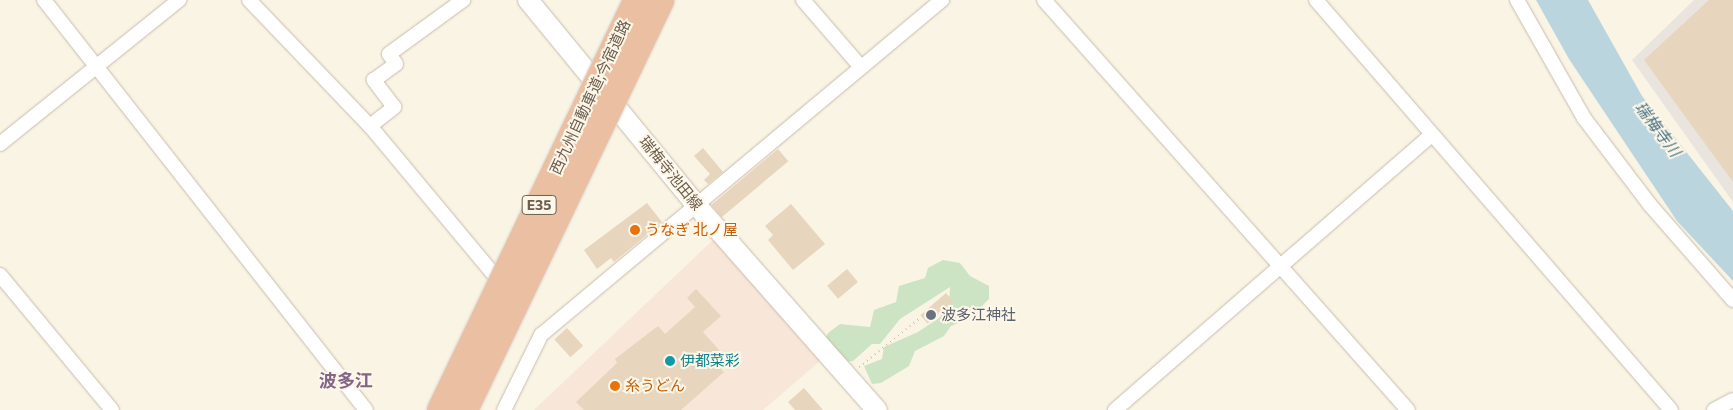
<!DOCTYPE html>
<html>
<head>
<meta charset="utf-8">
<style>
  body { margin:0 }
  #map { position:relative; width:1733px; height:410px; overflow:hidden; background:#f9f4e4; font-family:Commissioner,"Noto Sans JP",sans-serif }
  div>[style] { position:absolute }
  .commercial>* { inset:0; background:#f8e6d9 }
  .industrial>* { inset:0; background:#e9e4de }
  .green>* { inset:0; background:#cce4c4 }
  .water>* { inset:0; background:#bbd5df }
  .building>* { inset:0; background:#e8d5bd; transform-origin:0 0 }
  .path>* { height:2px; margin-top:-1px; transform-origin:0; background:repeating-linear-gradient(90deg,#cfbaa3 0 1px,transparent 0 5px) }
  .roads { filter:drop-shadow(0 0 1px #c8bcac) drop-shadow(0 0 1px #c8bcac) }
  .minor>* { height:14px; margin:-7px; padding:0 7px; transform-origin:7px; border-radius:7px; background:#fff }
  .secondary>* { height:20px; margin:-10px; padding:0 10px; transform-origin:10px; border-radius:10px; background:#fff }
  .bridges { filter:drop-shadow(0 0 1px #d9d5d1) drop-shadow(0 0 1px #d9d5d1) }
  .motorway-bridge>* { height:26px; margin:-13px; padding:0 13px; transform-origin:13px; border-radius:13px; background:#ebc0a2 }
  .dots>* { width:14px; height:14px; translate:-50% -50%; box-sizing:border-box; border:2px solid #fcf7e9; border-radius:50% }
  span { translate:-50% -50%; white-space:nowrap; text-align:center; line-height:1.15; -webkit-text-stroke:4px #fcf7e9; paint-order:stroke }
  .shield-label span { padding:1px 4px; background:#fcf7e9; border:1px solid; border-radius:4px; -webkit-text-stroke-width:0 }
  .shield-label { font-size:14px; color:#6d5d4d; font-weight:700 }
  .street-label { font-size:15px; color:#6d5d4d }
  .food-label { font-size:15px; color:#c56008 }
  .left { translate:0 -50%; text-align:left }
  .worship-label { font-size:15px; color:#5b616d }
  .culture-label { font-size:15px; color:#0d838f }
  .water-label { font-size:16px; color:#4d7384; font-style:italic }
  .quarter-label { font-size:18px; color:#83658a; font-weight:700 }
</style>
</head>
<body>
<div id="map">
  <div class="commercial">
    <div style="clip-path:polygon(714px 239px,820px 361px,763px 410px,534px 410px)"></div>
  </div>
  <div class="industrial">
    <div style="clip-path:polygon(1694px 0,1733px 0,1733px 202px,1632px 60px)"></div>
  </div>
  <div class="green">
    <div style="clip-path:polygon(943px 260px,960px 263px,970px 276px,989px 286px,989px 299px,969px 319px,951px 326px,944px 336px,915px 351px,909px 366px,881px 383px,872px 384px,864px 366px,882px 359px,884px 347px,918px 332px,939px 318px,949px 305px,950px 287px,900px 319px,880px 344px,872px 344px,853px 361px,845px 362px,825px 341px,828px 333px,840px 324px,870px 327px,874px 310px,896px 302px,899px 286px,925px 278px,928px 268px)"></div>
  </div>
  <div class="water">
    <div style="clip-path:polygon(1536px 0,1588px 0,1642px 96px,1733px 211px,1733px 281px,1677px 221px,1569px 59px)"></div>
  </div>
  <div class="building">
    <div style="clip-path:polygon(1709px 0,1733px 0,1733px 182px,1644px 60px)"></div>
    <div style="clip-path:polygon(703px 148px,723px 172px,708px 184px,704px 180px,710px 174px,694px 156px)"></div>
    <div style="left:778px;top:149px;width:16px;height:87px;rotate:50deg"></div>
    <div style="clip-path:polygon(647px 203px,662px 222px,614px 262px,611px 258px,597px 269px,584px 250px)"></div>
    <div style="clip-path:polygon(791px 204px,825px 244px,793px 270px,768px 240px,773px 235px,765px 226px)"></div>
    <div style="left:847px;top:269px;width:17px;height:26px;rotate:50deg"></div>
    <div style="clip-path:polygon(696px 289px,721px 316px,703px 332px,727px 359px,718px 366px,724px 372px,681px 410px,584px 410px,576px 402px,617px 363px,615px 359px,658px 326px,665px 334px,695px 307px,687px 298px)"></div>
    <div style="left:946px;top:293px;width:11px;height:34px;rotate:49deg"></div>
    <div style="left:567px;top:328px;width:24px;height:17px;rotate:48deg"></div>
    <div style="clip-path:polygon(804px 388px,823px 410px,795px 410px,788px 402px)"></div>
  </div>
  <div class="path">
    <div style="left:859px;top:367px;width:77px;rotate:-38.7deg"></div>
  </div>
  <div class="roads">
    <div class="minor">
      <div style="left:44px;top:0;width:521px;rotate:51.86deg"></div>
      <div style="left:249px;top:0;width:175px;rotate:46.2deg"></div>
      <div style="left:370px;top:126px;width:197px;rotate:50.2deg"></div>
      <div style="left:803px;top:0;width:87px;rotate:49.2deg"></div>
      <div style="left:1044px;top:0;width:548px;rotate:48.4deg"></div>
      <div style="left:1316px;top:0;width:542px;rotate:49.11deg"></div>
      <div style="left:1517px;top:0;width:136px;rotate:60.4deg"></div>
      <div style="left:1584px;top:118px;width:109px;rotate:52.8deg"></div>
      <div style="left:1650px;top:205px;width:126px;rotate:48.9deg"></div>
      <div style="left:370px;top:126px;width:31px;rotate:-38deg"></div>
      <div style="left:394px;top:107px;width:34px;rotate:-127deg"></div>
      <div style="left:374px;top:80px;width:27px;rotate:-36deg"></div>
      <div style="left:396px;top:64px;width:12px;rotate:-125deg"></div>
      <div style="left:389px;top:54px;width:92px;rotate:-36.1deg"></div>
      <div style="left:0;top:144px;width:230px;rotate:-38.8deg"></div>
      <div style="left:0;top:275px;width:175px;rotate:50.3deg"></div>
      <div style="left:504px;top:410px;width:84px;rotate:-63.7deg"></div>
      <div style="left:541px;top:335px;width:523px;rotate:-39.88deg"></div>
      <div style="left:1115px;top:410px;width:419px;rotate:-41deg"></div>
      <div style="left:1714px;top:410px;width:21px;rotate:-28deg"></div>
    </div>
    <div class="secondary">
      <div style="left:528px;top:0;width:266px;rotate:50.6deg"></div>
      <div style="left:697px;top:206px;width:272px;rotate:48.6deg"></div>
    </div>
  </div>
  <div class="bridges">
    <div class="motorway-bridge">
      <div style="left:440px;top:410px;width:454px;rotate:-64.4deg"></div>
      <div style="left:465px;top:410px;width:454px;rotate:-64.4deg"></div>
    </div>
  </div>
  <div class="dots">
    <div style="left:635px;top:230px;background:#e8710a"></div>
    <div style="left:931px;top:315px;background:#6b7280"></div>
    <div style="left:670px;top:361px;background:#0f9aa8"></div>
    <div style="left:615px;top:386px;background:#e8710a"></div>
  </div>
  <div class="shield-label">
    <span style="left:539px;top:205px">E35</span>
  </div>
  <div class="street-label">
    <span style="left:590px;top:97px;rotate:-65deg">西九州自動車道;今宿道路</span>
    <span style="left:671px;top:173px;rotate:51deg">瑞梅寺池田線</span>
  </div>
  <div class="food-label">
    <span class="left" style="left:645px;top:230px">うなぎ 北ノ屋</span>
    <span class="left" style="left:625px;top:386px">糸うどん</span>
  </div>
  <div class="worship-label">
    <span class="left" style="left:941px;top:315px">波多江神社</span>
  </div>
  <div class="culture-label">
    <span class="left" style="left:680px;top:361px">伊都菜彩</span>
  </div>
  <div class="water-label">
    <span style="left:1658px;top:129px;rotate:53deg">瑞梅寺川</span>
  </div>
  <div class="quarter-label">
    <span style="left:346px;top:380px">波多江</span>
  </div>
</div>
</body>
</html>
